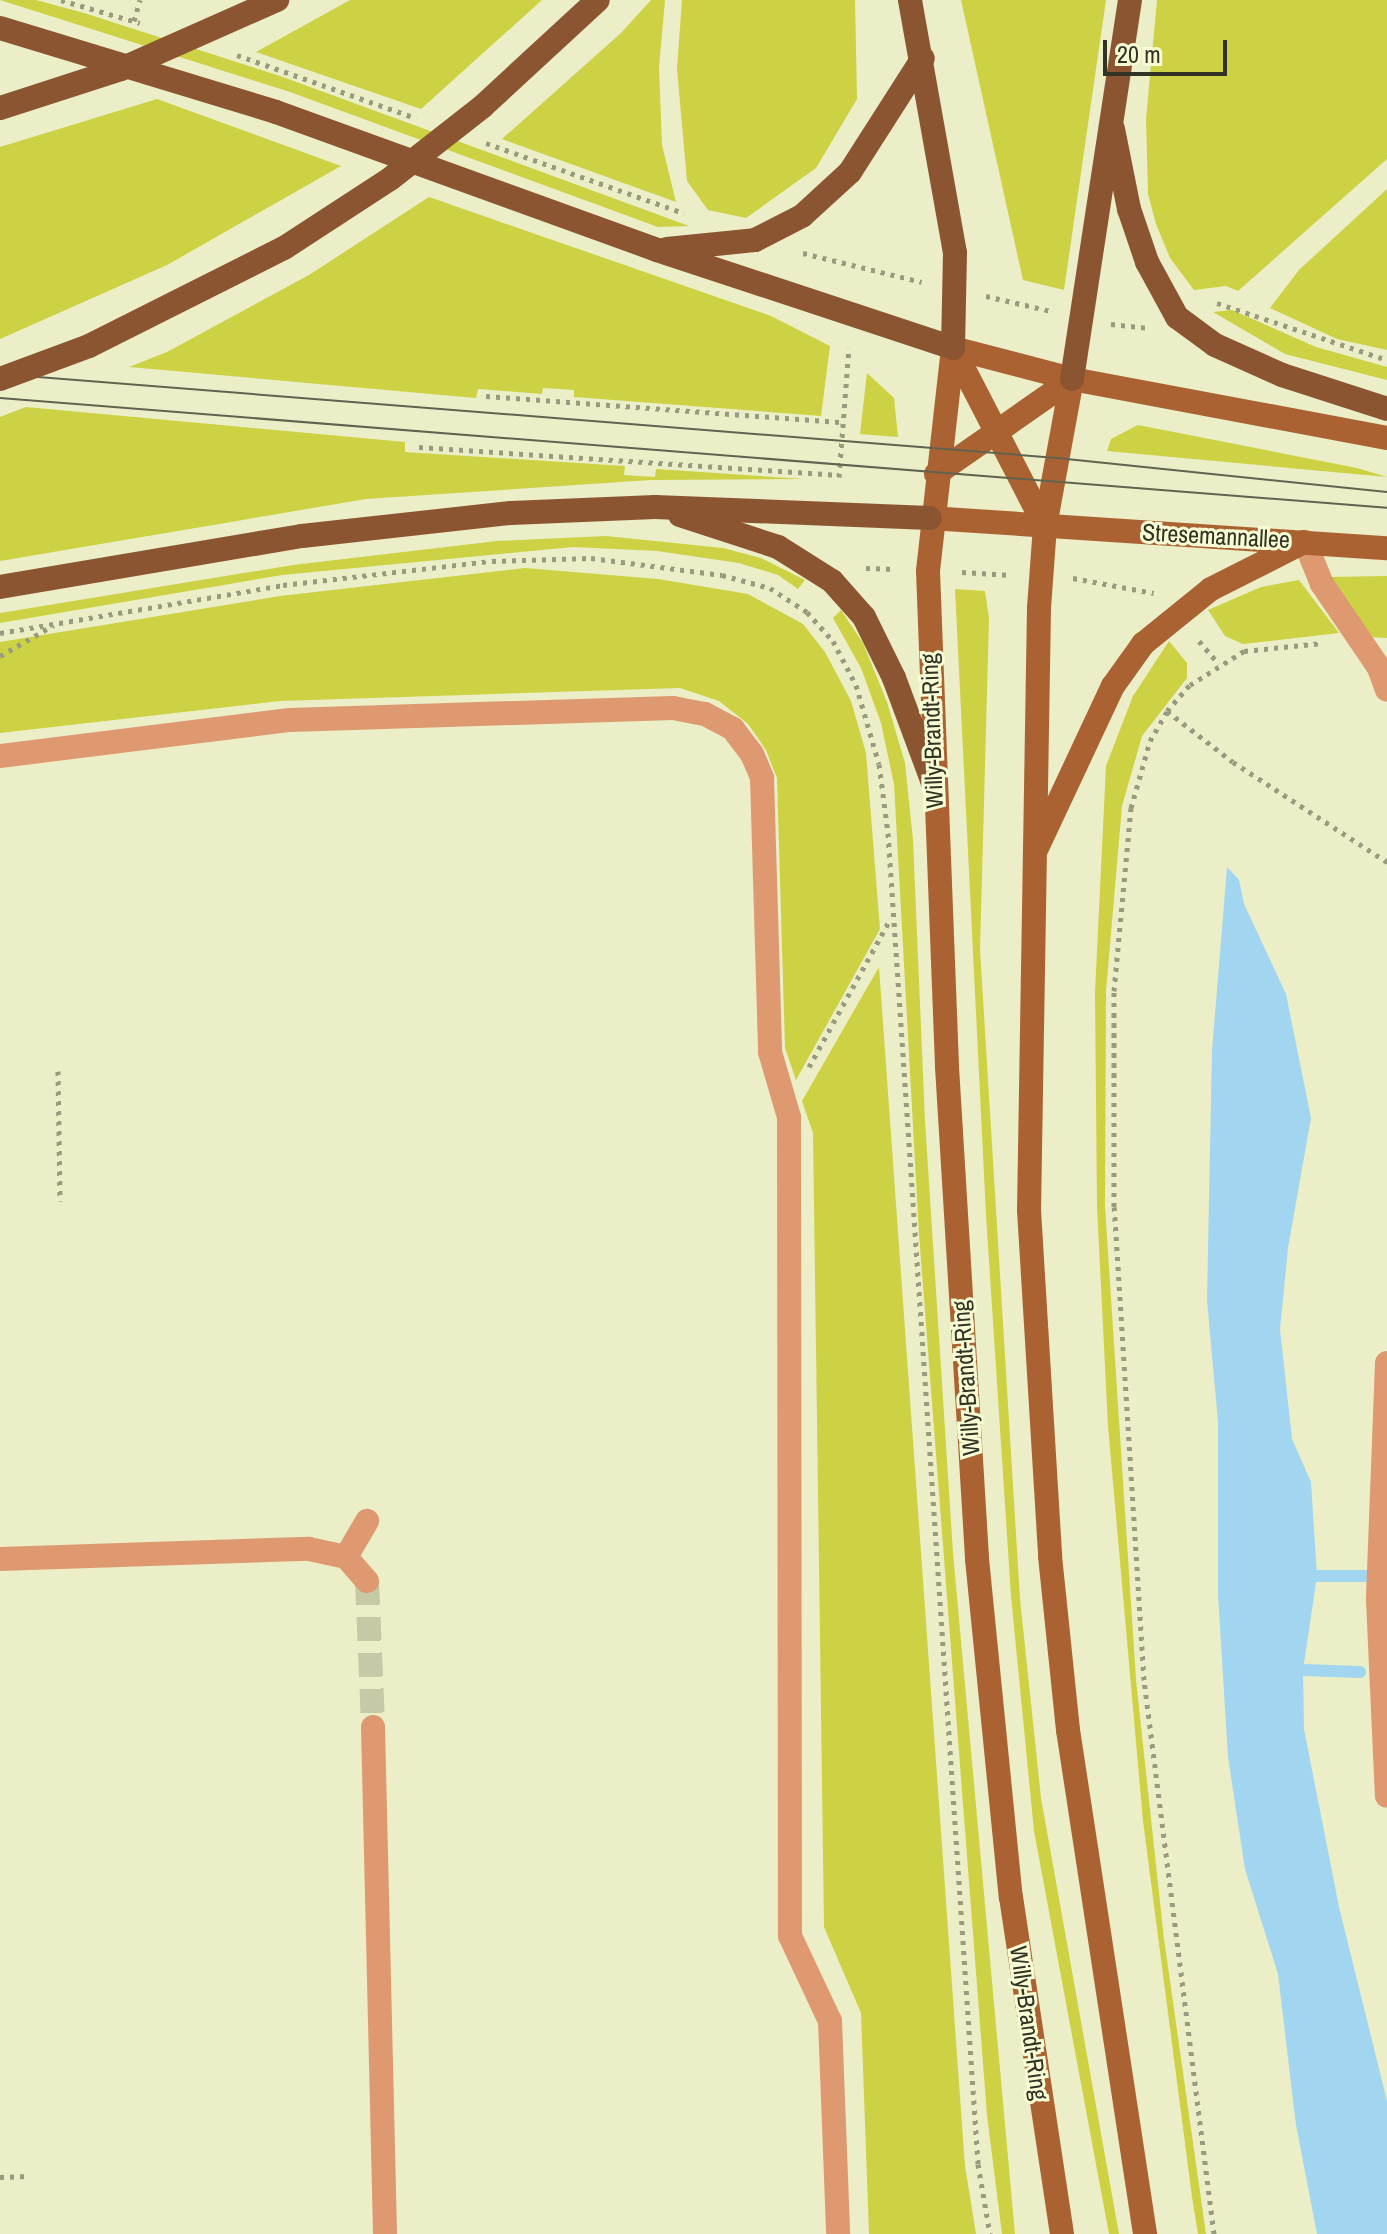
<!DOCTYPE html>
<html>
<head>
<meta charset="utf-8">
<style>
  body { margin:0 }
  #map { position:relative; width:1387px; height:2234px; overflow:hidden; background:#ebeec7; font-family:"Archivo Narrow",sans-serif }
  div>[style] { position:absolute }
  .green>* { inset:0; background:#ccd244 }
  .water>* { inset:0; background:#a2d5f0 }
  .stream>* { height:12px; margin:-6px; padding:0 6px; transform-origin:6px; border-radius:6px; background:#a2d5f0 }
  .minor-tunnel>* { height:24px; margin-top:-12px; transform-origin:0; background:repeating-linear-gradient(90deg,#c6c9a6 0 24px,transparent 0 36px) }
  .path>* { height:5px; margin-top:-2.5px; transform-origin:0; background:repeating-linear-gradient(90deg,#989b7e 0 4px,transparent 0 10px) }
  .minor>* { height:24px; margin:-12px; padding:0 12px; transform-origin:12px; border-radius:12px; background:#de9970 }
  .major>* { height:24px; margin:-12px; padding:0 12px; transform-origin:12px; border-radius:12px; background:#ab6232 }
  .highway>* { height:24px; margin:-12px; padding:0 12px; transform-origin:12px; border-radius:12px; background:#8c5532 }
  .tram>* { height:2px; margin:-1px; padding:0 1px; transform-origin:1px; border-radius:1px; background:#62634e }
  .highway-bridge>* { height:24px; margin:-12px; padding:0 12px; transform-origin:12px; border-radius:12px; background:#8c5532 }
  span { translate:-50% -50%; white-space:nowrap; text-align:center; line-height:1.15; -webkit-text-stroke:6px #f8fcd4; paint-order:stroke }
  .street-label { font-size:24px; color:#323324 }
  .scale { position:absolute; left:1103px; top:40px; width:124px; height:36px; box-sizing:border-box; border:4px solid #323324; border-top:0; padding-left:10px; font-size:24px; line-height:28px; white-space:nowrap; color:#323324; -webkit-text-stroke:6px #f8fcd4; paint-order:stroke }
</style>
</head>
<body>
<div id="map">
  <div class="green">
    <div style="clip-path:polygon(0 0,36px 0,84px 13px,280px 76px,689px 226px,658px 227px,290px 92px)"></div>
    <div style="clip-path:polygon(350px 0,542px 0,421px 109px,256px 52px)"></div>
    <div style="clip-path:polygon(651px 0,665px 0,659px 67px,662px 145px,676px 202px,502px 139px,621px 33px)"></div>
    <div style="clip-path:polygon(682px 0,855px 0,857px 99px,816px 168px,746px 218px,708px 210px,687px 181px,677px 69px)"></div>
    <div style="clip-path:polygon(961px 0,1106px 0,1064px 290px,1023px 280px)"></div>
    <div style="clip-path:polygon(1157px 0,1387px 0,1387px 159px,1238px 291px,1226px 286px,1194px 290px,1170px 258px,1156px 224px,1148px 194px,1146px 119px)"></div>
    <div style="clip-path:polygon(157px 99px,341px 166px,167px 265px,0 339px,0 147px)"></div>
    <div style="clip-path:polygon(1387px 189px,1387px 350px,1337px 339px,1270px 308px,1299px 270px)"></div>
    <div style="clip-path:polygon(429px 197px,771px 316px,830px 346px,821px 416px,574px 397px,574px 390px,543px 388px,542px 394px,478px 389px,476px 398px,129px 367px,167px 352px,309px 275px)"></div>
    <div style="clip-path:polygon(1232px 310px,1316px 347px,1387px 367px,1387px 380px,1285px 354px,1213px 312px)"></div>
    <div style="clip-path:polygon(867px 373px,894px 398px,898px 437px,860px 434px)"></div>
    <div style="clip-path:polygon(26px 407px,405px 442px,405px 452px,625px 466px,624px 475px,655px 477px,656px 469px,804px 479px,651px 480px,366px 499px,0 561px,0 417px)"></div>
    <div style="clip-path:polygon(1138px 425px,1357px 468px,1387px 477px,1107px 451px,1111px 439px)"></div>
    <div style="clip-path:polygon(606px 536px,723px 548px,761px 558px,805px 580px,798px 589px,778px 575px,739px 563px,657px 551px,573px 547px,282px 575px,0 623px,0 613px,293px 565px,497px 541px)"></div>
    <div style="clip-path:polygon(525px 568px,658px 579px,748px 594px,803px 624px,825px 652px,851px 701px,866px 753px,880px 929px,796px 1080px,785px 1048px,777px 778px,766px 750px,748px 724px,719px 701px,680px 688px,280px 701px,0 733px,0 642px,280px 596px)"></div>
    <div style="clip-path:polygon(1387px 576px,1387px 638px,1370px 637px,1327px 577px)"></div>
    <div style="clip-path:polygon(1299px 580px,1339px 633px,1243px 644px,1225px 636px,1208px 610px,1261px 587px)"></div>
    <div style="clip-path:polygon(955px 589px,985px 591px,989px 618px,980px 950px,1020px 1599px,1041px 1798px,1119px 2234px,1109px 2234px,1034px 1831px,1011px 1596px,986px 1215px)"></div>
    <div style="clip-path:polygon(841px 610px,863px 643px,887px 702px,905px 763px,913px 840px,925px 1121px,953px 1553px,1015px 2234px,1002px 2234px,987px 2115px,919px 1234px,894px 784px,881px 723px,861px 668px,833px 618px)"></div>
    <div style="clip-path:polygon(1169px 641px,1187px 663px,1187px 678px,1142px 736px,1122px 806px,1106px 991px,1105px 1206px,1136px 1680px,1164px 1939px,1206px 2234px,1198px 2234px,1192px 2197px,1143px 1821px,1108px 1426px,1097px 1206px,1095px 992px,1106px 766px,1133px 696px)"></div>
    <div style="clip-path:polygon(879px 967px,965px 2166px,976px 2234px,869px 2234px,861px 2013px,824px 1927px,813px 1133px,802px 1101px)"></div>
  </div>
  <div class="water">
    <div style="clip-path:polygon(1227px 867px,1239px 880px,1244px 904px,1286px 994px,1311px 1118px,1288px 1248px,1280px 1329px,1292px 1439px,1311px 1482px,1317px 1576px,1303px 1670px,1304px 1729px,1339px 1907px,1387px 2101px,1387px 2234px,1317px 2234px,1296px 2125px,1278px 1974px,1245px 1869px,1228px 1757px,1218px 1594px,1218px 1422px,1207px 1300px,1212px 1051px)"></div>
  </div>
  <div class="stream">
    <div style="left:1317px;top:1576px;width:48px"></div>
    <div style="left:1303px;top:1670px;width:57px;rotate:2deg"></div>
  </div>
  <div class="minor-tunnel">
    <div style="left:367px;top:1581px;width:146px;rotate:87.6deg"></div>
  </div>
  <div class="path">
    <div style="left:61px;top:0;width:82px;rotate:16.2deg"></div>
    <div style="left:134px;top:21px;width:22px;rotate:-74deg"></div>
    <div style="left:237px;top:55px;width:190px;rotate:19.4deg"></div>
    <div style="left:486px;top:143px;width:210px;rotate:19.5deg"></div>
    <div style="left:803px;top:253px;width:122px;rotate:13.7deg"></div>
    <div style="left:986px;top:296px;width:67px;rotate:13deg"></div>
    <div style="left:1217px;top:303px;width:179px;rotate:18.5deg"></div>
    <div style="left:1111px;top:324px;width:37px;rotate:6deg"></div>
    <div style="left:486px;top:396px;width:358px;rotate:4.2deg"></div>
    <div style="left:419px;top:447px;width:421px;rotate:3.8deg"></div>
    <div style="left:839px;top:477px;width:130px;rotate:-85.6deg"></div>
    <div style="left:866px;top:568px;width:30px;rotate:2deg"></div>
    <div style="left:962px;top:572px;width:49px;rotate:3.5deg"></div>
    <div style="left:1073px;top:578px;width:82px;rotate:10.5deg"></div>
    <div style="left:0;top:633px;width:287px;rotate:-9.6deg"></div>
    <div style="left:283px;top:585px;width:210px;rotate:-6.6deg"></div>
    <div style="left:492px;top:561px;width:99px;rotate:-1.7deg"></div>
    <div style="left:591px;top:558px;width:132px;rotate:7.4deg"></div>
    <div style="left:722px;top:575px;width:50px;rotate:15.2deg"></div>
    <div style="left:770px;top:588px;width:44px;rotate:33deg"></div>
    <div style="left:807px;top:612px;width:39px;rotate:48deg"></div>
    <div style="left:833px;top:641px;width:50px;rotate:62.4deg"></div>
    <div style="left:856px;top:685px;width:82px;rotate:73.8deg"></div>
    <div style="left:879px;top:764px;width:70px;rotate:82.6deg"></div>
    <div style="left:888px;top:833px;width:1334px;rotate:86.13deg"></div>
    <div style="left:978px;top:2164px;width:71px;rotate:80.3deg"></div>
    <div style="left:1199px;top:641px;width:30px;rotate:49deg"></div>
    <div style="left:0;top:656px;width:62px;rotate:-29.9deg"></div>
    <div style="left:1167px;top:711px;width:83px;rotate:37.7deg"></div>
    <div style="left:1233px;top:762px;width:184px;rotate:33deg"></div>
    <div style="left:809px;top:1067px;width:170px;rotate:-61.2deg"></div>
    <div style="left:58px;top:1071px;width:130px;rotate:89.1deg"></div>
    <div style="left:0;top:2177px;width:29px;rotate:-2deg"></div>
    <div style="left:1214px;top:2234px;width:558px;rotate:-97.2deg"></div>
    <div style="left:1144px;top:1680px;width:474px;rotate:-93.6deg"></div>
    <div style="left:1114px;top:1207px;width:216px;rotate:-90deg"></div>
    <div style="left:1114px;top:991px;width:184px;rotate:-84.7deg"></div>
    <div style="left:1131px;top:808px;width:70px;rotate:-74.2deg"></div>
    <div style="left:1150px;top:741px;width:34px;rotate:-60deg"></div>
    <div style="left:1167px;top:711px;width:35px;rotate:-49deg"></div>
    <div style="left:1190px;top:685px;width:64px;rotate:-32.2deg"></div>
    <div style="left:1244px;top:651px;width:79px;rotate:-5.8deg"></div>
  </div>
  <div class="minor">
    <div style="left:1305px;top:542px;width:45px;rotate:68deg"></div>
    <div style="left:1322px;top:584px;width:102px;rotate:55.8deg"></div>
    <div style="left:1379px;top:668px;width:23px;rotate:70deg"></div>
    <div style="left:0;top:756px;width:292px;rotate:-7.1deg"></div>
    <div style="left:290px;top:720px;width:383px;rotate:-1.8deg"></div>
    <div style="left:673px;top:708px;width:33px;rotate:11deg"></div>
    <div style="left:705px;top:714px;width:32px;rotate:28deg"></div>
    <div style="left:733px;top:729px;width:31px;rotate:53deg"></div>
    <div style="left:752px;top:754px;width:26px;rotate:67deg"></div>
    <div style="left:762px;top:778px;width:274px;rotate:88.3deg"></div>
    <div style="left:770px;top:1052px;width:68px;rotate:73.7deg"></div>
    <div style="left:789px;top:1117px;width:819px;rotate:89.93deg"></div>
    <div style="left:790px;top:1936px;width:94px;rotate:64.8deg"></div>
    <div style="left:830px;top:2021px;width:213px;rotate:87.8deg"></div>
    <div style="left:1387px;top:1363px;width:237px;rotate:92.2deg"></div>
    <div style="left:1378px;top:1600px;width:196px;rotate:87.4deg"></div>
    <div style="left:346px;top:1557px;width:42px;rotate:-59.7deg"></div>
    <div style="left:0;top:1559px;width:309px;rotate:-1.9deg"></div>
    <div style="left:309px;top:1549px;width:38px;rotate:12deg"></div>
    <div style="left:346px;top:1557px;width:32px;rotate:49deg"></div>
    <div style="left:373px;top:1727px;width:507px;rotate:88.64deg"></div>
  </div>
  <div class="major">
    <div style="left:953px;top:348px;width:224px;rotate:96.4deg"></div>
    <div style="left:928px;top:571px;width:496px;rotate:87.8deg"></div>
    <div style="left:947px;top:1067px;width:493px;rotate:86.5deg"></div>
    <div style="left:977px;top:1559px;width:340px;rotate:84.3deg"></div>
    <div style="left:1011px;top:1897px;width:341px;rotate:81.4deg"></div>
    <div style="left:953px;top:348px;width:123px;rotate:14.6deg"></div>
    <div style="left:1072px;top:379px;width:320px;rotate:10.6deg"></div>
    <div style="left:953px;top:348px;width:200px;rotate:62.7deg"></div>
    <div style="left:1072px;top:379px;width:149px;rotate:100.4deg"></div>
    <div style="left:1045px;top:526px;width:82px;rotate:94.2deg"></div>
    <div style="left:1039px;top:608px;width:602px;rotate:90.95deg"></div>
    <div style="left:1029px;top:1210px;width:347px;rotate:86.5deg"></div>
    <div style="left:1050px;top:1556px;width:175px;rotate:84.1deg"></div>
    <div style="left:1068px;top:1730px;width:510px;rotate:81.31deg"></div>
    <div style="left:936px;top:474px;width:166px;rotate:-34.9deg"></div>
    <div style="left:930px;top:518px;width:458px;rotate:3.8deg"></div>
    <div style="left:1037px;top:848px;width:179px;rotate:-64.9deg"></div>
    <div style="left:1113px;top:686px;width:52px;rotate:-54.5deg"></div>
    <div style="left:1143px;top:644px;width:87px;rotate:-39deg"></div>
    <div style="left:1211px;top:589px;width:104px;rotate:-26.8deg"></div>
  </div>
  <div class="highway">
    <div style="left:0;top:28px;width:288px;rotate:16.9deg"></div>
    <div style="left:276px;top:112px;width:405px;rotate:19.9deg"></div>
    <div style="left:657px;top:250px;width:312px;rotate:18.3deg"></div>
    <div style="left:953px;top:348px;width:95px;rotate:-88.8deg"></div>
    <div style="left:955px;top:253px;width:257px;rotate:-100.1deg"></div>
    <div style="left:1113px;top:129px;width:82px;rotate:78.7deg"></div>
    <div style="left:1129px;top:209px;width:56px;rotate:71.2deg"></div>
    <div style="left:1147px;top:262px;width:63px;rotate:61.4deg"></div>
    <div style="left:1177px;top:317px;width:47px;rotate:36.4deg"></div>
    <div style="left:1215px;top:345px;width:73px;rotate:24.1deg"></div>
    <div style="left:1282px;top:375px;width:110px;rotate:17.9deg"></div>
    <div style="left:667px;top:249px;width:88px;rotate:-5.8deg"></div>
    <div style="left:755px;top:240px;width:53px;rotate:-27.1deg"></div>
    <div style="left:802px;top:216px;width:65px;rotate:-42.5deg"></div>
    <div style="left:850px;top:172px;width:135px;rotate:-57.4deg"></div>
    <div style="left:1072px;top:379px;width:383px;rotate:-81.3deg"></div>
    <div style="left:680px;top:515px;width:103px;rotate:18.1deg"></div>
    <div style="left:778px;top:547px;width:64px;rotate:32.2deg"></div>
    <div style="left:832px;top:581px;width:48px;rotate:48.4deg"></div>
    <div style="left:864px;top:617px;width:68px;rotate:63.8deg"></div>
    <div style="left:894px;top:678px;width:112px;rotate:69.6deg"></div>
    <div style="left:0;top:587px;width:306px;rotate:-9.6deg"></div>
    <div style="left:302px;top:536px;width:210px;rotate:-6.3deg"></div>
    <div style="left:511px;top:513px;width:144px;rotate:-2.4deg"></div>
    <div style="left:655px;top:507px;width:275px;rotate:2.3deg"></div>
  </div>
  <div class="tram">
    <div style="left:0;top:374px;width:1060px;rotate:4.54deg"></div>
    <div style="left:1057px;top:458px;width:332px;rotate:5.9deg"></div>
    <div style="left:0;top:398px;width:1391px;rotate:4.53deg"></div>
  </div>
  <div class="highway-bridge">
    <div style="left:0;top:108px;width:127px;rotate:-17.9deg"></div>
    <div style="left:121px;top:69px;width:171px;rotate:-23.9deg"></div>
    <div style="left:0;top:379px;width:95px;rotate:-20.3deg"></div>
    <div style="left:89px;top:346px;width:218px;rotate:-26.7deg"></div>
    <div style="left:284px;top:248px;width:126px;rotate:-33.1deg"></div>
    <div style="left:390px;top:179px;width:118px;rotate:-38.1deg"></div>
    <div style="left:483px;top:106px;width:156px;rotate:-42.7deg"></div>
  </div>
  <div class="street-label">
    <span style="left:1216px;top:536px;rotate:3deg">Stresemannallee</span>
    <span style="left:932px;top:731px;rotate:-92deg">Willy-Brandt-Ring</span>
    <span style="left:966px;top:1378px;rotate:-94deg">Willy-Brandt-Ring</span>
    <span style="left:1029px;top:2023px;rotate:82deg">Willy-Brandt-Ring</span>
  </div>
  <div class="scale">20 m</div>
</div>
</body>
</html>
